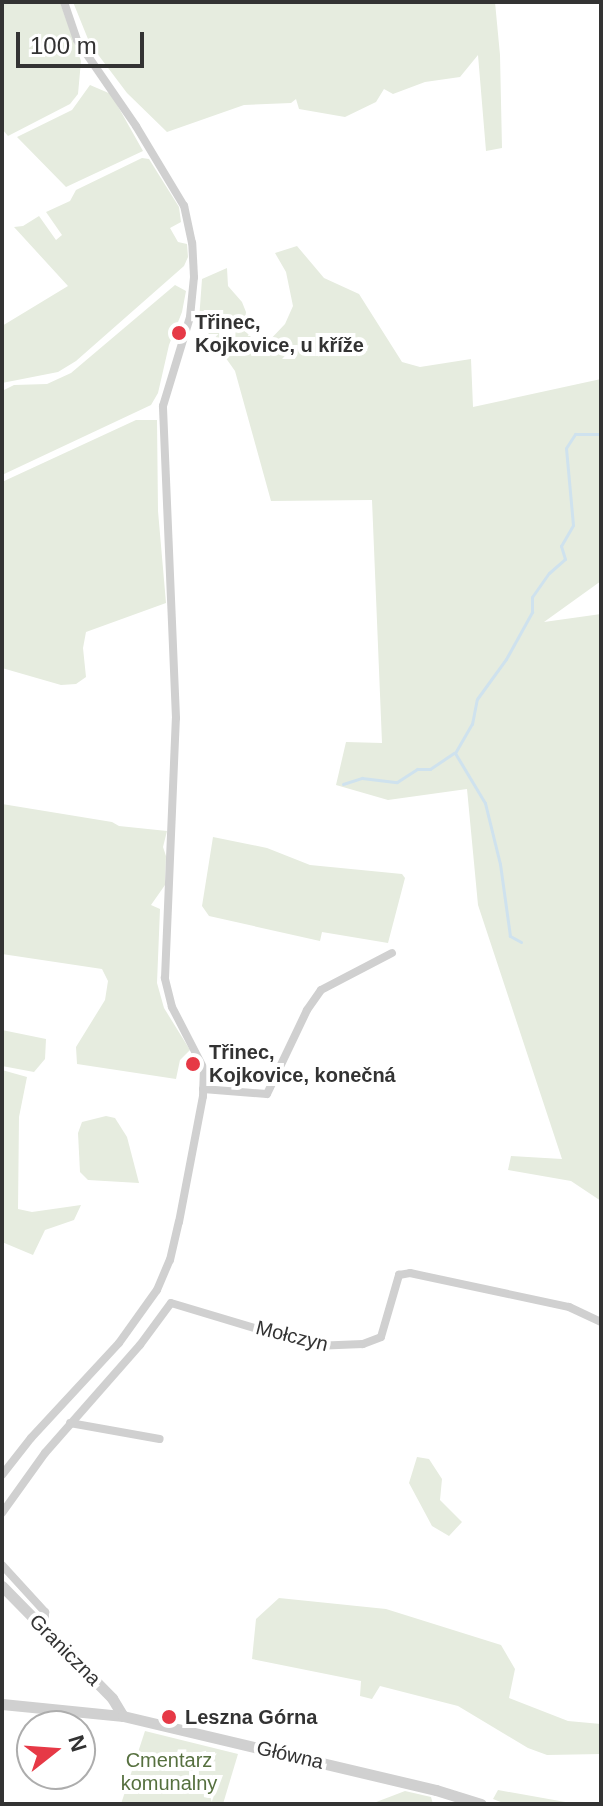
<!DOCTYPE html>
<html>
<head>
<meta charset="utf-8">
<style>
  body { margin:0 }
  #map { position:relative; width:603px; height:1806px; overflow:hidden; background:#fff; font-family:Arial,sans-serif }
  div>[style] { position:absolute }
  .green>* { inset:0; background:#e6ecdf }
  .stream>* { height:3px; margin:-1.5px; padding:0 1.5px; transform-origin:1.5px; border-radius:1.5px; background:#cfe2ee }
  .minor>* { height:8px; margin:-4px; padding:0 4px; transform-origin:4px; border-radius:4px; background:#d0d0d0 }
  .tertiary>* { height:11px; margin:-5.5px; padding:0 5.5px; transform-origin:5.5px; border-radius:5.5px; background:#d0d0d0 }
  .dots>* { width:22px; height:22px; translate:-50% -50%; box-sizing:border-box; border:4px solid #fff; border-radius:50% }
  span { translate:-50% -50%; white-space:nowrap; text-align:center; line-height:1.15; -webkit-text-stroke:8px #fff; paint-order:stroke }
  .poi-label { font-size:20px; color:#333; font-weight:700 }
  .left { translate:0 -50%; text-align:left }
  .street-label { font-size:20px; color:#333 }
  .park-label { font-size:20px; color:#56703f }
  .frame { position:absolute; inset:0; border:4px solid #333; pointer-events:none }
  .north { position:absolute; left:16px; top:1710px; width:80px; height:80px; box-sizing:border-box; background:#fff; border:2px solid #adadad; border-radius:50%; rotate:73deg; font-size:22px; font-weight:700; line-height:32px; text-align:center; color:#333 }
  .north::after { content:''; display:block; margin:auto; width:28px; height:36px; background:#e63946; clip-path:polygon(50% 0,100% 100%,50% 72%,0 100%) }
  .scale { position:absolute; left:16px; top:32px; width:128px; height:36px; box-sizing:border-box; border:4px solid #333; border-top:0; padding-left:10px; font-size:24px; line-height:28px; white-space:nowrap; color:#333; -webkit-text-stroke:6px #fff; paint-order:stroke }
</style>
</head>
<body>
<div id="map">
  <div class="green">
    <div style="clip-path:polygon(2px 2px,60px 2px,81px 61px,78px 94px,70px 104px,8px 136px,2px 129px)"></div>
    <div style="clip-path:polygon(73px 2px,495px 2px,500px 55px,502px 148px,486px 151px,478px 55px,460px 77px,425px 82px,393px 94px,384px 89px,376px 102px,345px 117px,299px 109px,296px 99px,291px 103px,244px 105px,167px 132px,127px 93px,90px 44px)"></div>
    <div style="clip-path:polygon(90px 85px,111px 94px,143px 151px,66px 187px,17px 137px,72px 110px)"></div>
    <div style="clip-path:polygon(142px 158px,149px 159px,179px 207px,181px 222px,170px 228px,178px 242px,187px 244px,188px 257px,184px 266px,76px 361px,58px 372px,2px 383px,2px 326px,68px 286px,14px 227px,23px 226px,39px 216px,56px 240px,62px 235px,46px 212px,70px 201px,76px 190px)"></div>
    <div style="clip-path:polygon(297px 246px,324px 278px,359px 294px,402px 362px,420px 367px,471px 359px,473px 407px,601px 379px,601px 581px,544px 622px,601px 614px,601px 1201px,571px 1181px,508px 1170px,511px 1156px,562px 1159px,478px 905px,467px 789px,388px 800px,336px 785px,346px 742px,382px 743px,372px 500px,271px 501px,235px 371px,199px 320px,202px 279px,227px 268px,228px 286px,242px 302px,246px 312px,244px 330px,255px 341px,266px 344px,285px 324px,293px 306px,286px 272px,275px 253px)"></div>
    <div style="clip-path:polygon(175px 285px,186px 291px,182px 312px,169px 345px,158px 393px,151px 405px,2px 475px,2px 391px,14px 385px,47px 384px,71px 373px)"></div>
    <div style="clip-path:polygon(136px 420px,157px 420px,158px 511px,166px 603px,86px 632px,83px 648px,86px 677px,76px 684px,61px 685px,2px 668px,2px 482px)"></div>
    <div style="clip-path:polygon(2px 804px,112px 822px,119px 826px,167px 831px,163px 847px,166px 856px,165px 885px,151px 905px,160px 909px,157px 983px,164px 1008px,190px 1050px,180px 1060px,176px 1079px,77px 1064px,76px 1047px,105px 1000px,108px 981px,102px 969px,2px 954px)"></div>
    <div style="clip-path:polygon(213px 837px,267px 848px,310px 865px,402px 874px,405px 878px,388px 943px,322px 932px,320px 941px,209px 916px,202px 906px)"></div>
    <div style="clip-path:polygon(2px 1030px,46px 1039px,45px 1059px,34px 1072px,2px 1066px)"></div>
    <div style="clip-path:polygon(2px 1070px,27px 1077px,19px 1117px,18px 1209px,32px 1212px,81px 1205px,74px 1220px,45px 1230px,33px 1255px,2px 1242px)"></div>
    <div style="clip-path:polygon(106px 1116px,115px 1118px,127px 1137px,139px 1183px,88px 1180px,80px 1172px,78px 1133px,82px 1122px)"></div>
    <div style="clip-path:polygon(417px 1457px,429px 1459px,442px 1479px,440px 1500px,462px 1522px,449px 1536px,432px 1526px,409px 1483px)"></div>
    <div style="clip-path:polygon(279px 1598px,386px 1609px,501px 1645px,515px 1669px,509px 1698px,568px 1721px,601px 1724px,601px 1754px,547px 1755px,528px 1748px,458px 1706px,380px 1686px,372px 1699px,360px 1696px,361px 1681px,252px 1659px,256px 1619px)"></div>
    <div style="clip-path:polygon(145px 1731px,238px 1754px,223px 1804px,121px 1804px)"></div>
    <div style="clip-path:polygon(498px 1790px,571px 1803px,574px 1804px,506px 1804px,493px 1799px)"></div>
    <div style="clip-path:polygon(405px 1791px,431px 1797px,433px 1804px,371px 1804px)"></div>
  </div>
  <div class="stream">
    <div style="left:343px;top:784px;width:20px;rotate:-18deg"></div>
    <div style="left:362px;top:778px;width:35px;rotate:7deg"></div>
    <div style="left:397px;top:782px;width:24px;rotate:-33deg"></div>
    <div style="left:417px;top:769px;width:13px"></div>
    <div style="left:430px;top:769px;width:29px;rotate:-34deg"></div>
    <div style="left:521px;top:942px;width:13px;rotate:-151deg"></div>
    <div style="left:510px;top:936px;width:73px;rotate:-97.9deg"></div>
    <div style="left:500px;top:864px;width:63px;rotate:-103.8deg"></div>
    <div style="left:485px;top:803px;width:58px;rotate:-121deg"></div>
    <div style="left:455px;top:753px;width:34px;rotate:-60deg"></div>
    <div style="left:472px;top:724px;width:25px;rotate:-79deg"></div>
    <div style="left:477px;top:699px;width:49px;rotate:-54.1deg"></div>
    <div style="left:506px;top:659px;width:54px;rotate:-61deg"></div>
    <div style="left:532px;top:612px;width:15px;rotate:-90deg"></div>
    <div style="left:532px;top:597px;width:29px;rotate:-55deg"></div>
    <div style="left:549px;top:573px;width:21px;rotate:-41deg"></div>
    <div style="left:565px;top:559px;width:14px;rotate:-107deg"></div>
    <div style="left:561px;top:546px;width:24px;rotate:-60deg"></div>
    <div style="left:573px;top:525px;width:77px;rotate:-95.2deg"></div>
    <div style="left:566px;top:448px;width:17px;rotate:-57deg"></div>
    <div style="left:575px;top:434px;width:26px"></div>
  </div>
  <div class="minor">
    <div style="left:203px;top:1089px;width:64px;rotate:4.5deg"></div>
    <div style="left:267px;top:1094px;width:93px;rotate:-64.5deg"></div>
    <div style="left:307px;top:1010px;width:24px;rotate:-55deg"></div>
    <div style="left:321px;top:990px;width:80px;rotate:-27.5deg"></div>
    <div style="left:70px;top:1423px;width:91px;rotate:10.1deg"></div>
    <div style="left:2px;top:1475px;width:47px;rotate:-51.9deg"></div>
    <div style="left:31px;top:1438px;width:129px;rotate:-47.2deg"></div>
    <div style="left:119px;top:1343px;width:65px;rotate:-54.4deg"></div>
    <div style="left:157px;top:1290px;width:33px;rotate:-67deg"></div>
    <div style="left:170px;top:1260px;width:39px;rotate:-77deg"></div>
    <div style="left:179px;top:1222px;width:128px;rotate:-79.2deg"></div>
    <div style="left:203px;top:1096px;width:27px;rotate:-88deg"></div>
    <div style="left:204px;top:1069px;width:70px;rotate:-117.3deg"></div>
    <div style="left:172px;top:1007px;width:30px;rotate:-104deg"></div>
    <div style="left:165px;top:978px;width:260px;rotate:-87.6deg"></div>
    <div style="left:176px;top:718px;width:312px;rotate:-92.4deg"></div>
    <div style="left:163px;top:406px;width:93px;rotate:-73.1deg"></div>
    <div style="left:190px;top:317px;width:40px;rotate:-84.3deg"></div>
    <div style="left:194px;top:277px;width:34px;rotate:-93deg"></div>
    <div style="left:192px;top:243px;width:38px;rotate:-102deg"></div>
    <div style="left:184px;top:206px;width:93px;rotate:-121deg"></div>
    <div style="left:136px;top:126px;width:104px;rotate:-124.5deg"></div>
    <div style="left:77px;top:40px;width:40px;rotate:-108.9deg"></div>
    <div style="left:2px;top:1513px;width:74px;rotate:-54.4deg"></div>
    <div style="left:45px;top:1453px;width:144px;rotate:-48.7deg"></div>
    <div style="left:140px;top:1345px;width:52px;rotate:-53.6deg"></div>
    <div style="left:171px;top:1303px;width:149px;rotate:16.7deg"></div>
    <div style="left:314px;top:1346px;width:49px;rotate:-2.3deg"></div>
    <div style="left:363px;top:1344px;width:19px;rotate:-21deg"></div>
    <div style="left:381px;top:1337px;width:65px;rotate:-73.8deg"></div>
    <div style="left:399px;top:1275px;width:11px;rotate:-10deg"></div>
    <div style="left:410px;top:1273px;width:163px;rotate:12.1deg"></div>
    <div style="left:569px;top:1307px;width:35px;rotate:25deg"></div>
    <div style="left:2px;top:1565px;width:64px;rotate:47.5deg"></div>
    <div style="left:45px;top:1612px;width:18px;rotate:90deg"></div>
  </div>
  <div class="tertiary">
    <div style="left:2px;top:1586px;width:157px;rotate:45.5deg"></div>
    <div style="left:112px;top:1698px;width:21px;rotate:59deg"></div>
    <div style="left:2px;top:1704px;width:122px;rotate:5.7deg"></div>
    <div style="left:123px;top:1716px;width:322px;rotate:13.3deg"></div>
    <div style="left:436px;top:1790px;width:47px;rotate:17.3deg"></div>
  </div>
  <div class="dots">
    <div style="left:179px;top:333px;background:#e63946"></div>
    <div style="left:193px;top:1064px;background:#e63946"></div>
    <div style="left:169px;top:1717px;background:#e63946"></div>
  </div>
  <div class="poi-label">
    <span class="left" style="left:195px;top:334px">Třinec,<br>Kojkovice, u kříže</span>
    <span class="left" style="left:209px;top:1064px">Třinec,<br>Kojkovice, konečná</span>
    <span class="left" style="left:185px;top:1717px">Leszna Górna</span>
  </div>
  <div class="street-label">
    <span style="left:292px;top:1336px;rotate:14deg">Mołczyn</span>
    <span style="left:65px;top:1650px;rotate:45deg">Graniczna</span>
    <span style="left:290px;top:1755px;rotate:13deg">Główna</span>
  </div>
  <div class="park-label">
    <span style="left:169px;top:1772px">Cmentarz<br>komunalny</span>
  </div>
  <div class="frame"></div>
  <div class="north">N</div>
  <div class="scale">100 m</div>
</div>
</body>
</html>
